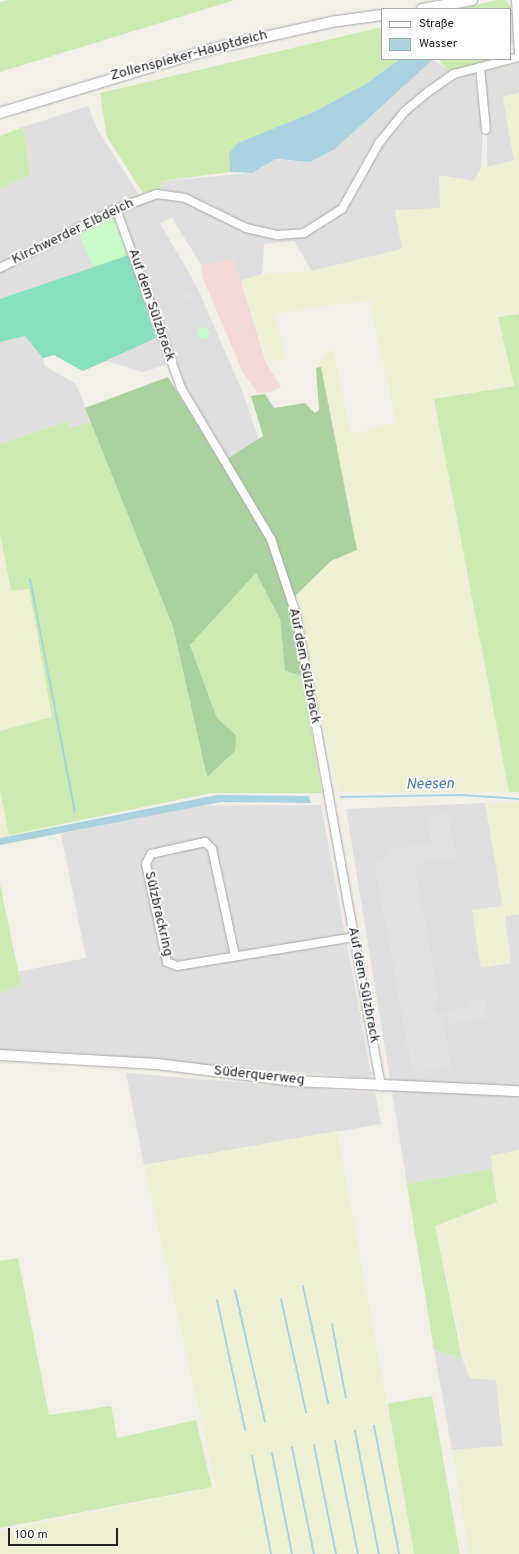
<!DOCTYPE html>
<html>
<head>
<meta charset="utf-8">
<style>
  body { margin:0 }
  #map { position:relative; width:519px; height:1554px; overflow:hidden; background:#f2efe9; font-family:Overpass,sans-serif }
  div>[style] { position:absolute }
  .residential>* { inset:0; background:#e0dfdf }
  .commercial>* { inset:0; background:#f2dad9 }
  .farmland>* { inset:0; background:#eef0d5 }
  .grass>* { inset:0; background:#cdebb0; transform-origin:0 0 }
  .forest>* { inset:0; background:#add19e }
  .park>* { inset:0; background:#c8facc }
  .round { border-radius:50% }
  .pitch>* { inset:0; background:#88e0be }
  .parking>* { inset:0; background:#e2e2e2 }
  .water>* { inset:0; background:#aad3df }
  .stream>* { height:2px; margin:-1px; padding:0 1px; transform-origin:1px; border-radius:1px; background:#aad3df }
  .roads { filter:drop-shadow(0 0 1px #a9a9a9) drop-shadow(0 0 1px #a9a9a9) }
  .minor>* { height:8px; margin:-4px; padding:0 4px; transform-origin:4px; border-radius:4px; background:#fff }
  .tertiary>* { height:10px; margin:-5px; padding:0 5px; transform-origin:5px; border-radius:5px; background:#fff }
  span { translate:-50% -50%; white-space:nowrap; text-align:center; line-height:1.15; -webkit-text-stroke:3.5px #fff; paint-order:stroke }
  .street-label { font-size:14px; color:#222 }
  .water-label { font-size:15px; color:#4a7aab; font-style:italic }
  .legend { position:absolute; left:381px; top:8px; width:130px; height:52px; box-sizing:border-box; background:#fff; border:1px solid #a7a7a7; margin:0; padding:5px 7px; list-style:none; font-size:12px; color:#222 }
  .legend li { display:flex; align-items:center; gap:8px; height:20px }
  .legend b { width:20px; border:1px solid #a7a7a7 }
  .scale { position:absolute; left:8px; top:1528px; width:110px; height:18px; box-sizing:border-box; border:2px solid #222; border-top:0; padding-left:5px; font-size:12px; line-height:14px; white-space:nowrap; color:#222; -webkit-text-stroke:3px #fff; paint-order:stroke }
</style>
</head>
<body>
<div id="map">
  <div class="residential">
    <div style="clip-path:polygon(432px 59px,451px 71px,473px 66px,483px 129px,481px 168px,474px 181px,440px 208px,402px 249px,312px 271px,294px 241px,264px 244px,262px 274px,241px 281px,234px 258px,202px 266px,172px 218px,160px 223px,197px 287px,243px 393px,259px 440px,220px 463px,192px 416px,168px 364px,143px 372px,107px 361px,83px 371px,54px 355px,43px 358px,45px 366px,76px 384px,91px 422px,69px 428px,67px 421px,0 444px,0 188px,31px 175px,23px 127px,88px 106px,98px 130px,139px 195px,161px 190px,161px 181px,252px 173px,276px 159px,292px 161px)"></div>
    <div style="clip-path:polygon(519px 63px,519px 93px,503px 97px,514px 161px,487px 167px,487px 94px,482px 71px)"></div>
    <div style="clip-path:polygon(485px 803px,505px 916px,519px 914px,519px 1150px,492px 1156px,492px 1169px,407px 1184px,346px 809px)"></div>
    <div style="clip-path:polygon(321px 805px,372px 1078px,0 1050px,0 993px,21px 985px,17px 972px,86px 958px,61px 834px,183px 806px)"></div>
    <div style="clip-path:polygon(126px 1073px,375px 1093px,381px 1124px,144px 1165px)"></div>
    <div style="clip-path:polygon(434px 1350px,462px 1358px,470px 1378px,496px 1380px,503px 1446px,452px 1450px)"></div>
  </div>
  <div class="commercial">
    <div style="clip-path:polygon(234px 258px,266px 363px,281px 387px,271px 392px,258px 393px,243px 373px,202px 276px,202px 266px)"></div>
  </div>
  <div class="farmland">
    <div style="clip-path:polygon(519px 93px,519px 314px,498px 317px,514px 387px,434px 399px,509px 792px,338px 792px,294px 597px,331px 561px,357px 549px,319px 363px,333px 348px,351px 434px,396px 422px,369px 300px,275px 314px,286px 359px,267px 362px,241px 281px,262px 274px,312px 271px,402px 249px,395px 210px,440px 208px,439px 175px,474px 181px,481px 168px,514px 161px,503px 97px)"></div>
    <div style="clip-path:polygon(0 533px,11px 591px,28px 589px,52px 717px,0 731px)"></div>
    <div style="clip-path:polygon(0 790px,9px 834px,59px 825px,61px 834px,0 846px)"></div>
    <div style="clip-path:polygon(519px 802px,519px 914px,505px 916px,511px 963px,481px 968px,472px 910px,503px 906px,485px 803px)"></div>
    <div style="clip-path:polygon(337px 1131px,415px 1554px,0 1554px,0 1531px,216px 1487px,144px 1165px)"></div>
    <div style="clip-path:polygon(519px 1150px,519px 1554px,469px 1554px,452px 1450px,503px 1446px,496px 1380px,470px 1378px,434px 1226px,497px 1202px,491px 1156px)"></div>
  </div>
  <div class="grass">
    <div style="clip-path:polygon(8px 0,235px 0,0 72px,0 2px)"></div>
    <div style="clip-path:polygon(497px 0,506px 0,513px 11px,459px 9px)"></div>
    <div style="clip-path:polygon(382px 27px,382px 59px,400px 59px,367px 83px,316px 111px,238px 143px,229px 153px,230px 172px,161px 181px,161px 190px,143px 193px,107px 137px,100px 93px)"></div>
    <div style="clip-path:polygon(437px 59px,499px 59px,451px 72px)"></div>
    <div style="clip-path:polygon(23px 127px,31px 175px,0 188px,0 136px)"></div>
    <div style="clip-path:polygon(519px 314px,519px 792px,509px 792px,434px 399px,514px 386px,498px 317px)"></div>
    <div style="clip-path:polygon(68px 421px,69px 428px,91px 422px,173px 627px,207px 777px,236px 735px,217px 718px,190px 645px,256px 572px,280px 619px,285px 671px,302px 676px,322px 793px,211px 793px,9px 835px,0 790px,0 731px,52px 717px,29px 589px,11px 591px,0 533px,0 444px)"></div>
    <div style="clip-path:polygon(0 884px,21px 985px,0 993px)"></div>
    <div style="clip-path:polygon(492px 1169px,497px 1202px,435px 1226px,462px 1358px,434px 1350px,407px 1184px)"></div>
    <div style="clip-path:polygon(18px 1258px,49px 1415px,111px 1406px,117px 1438px,196px 1420px,212px 1487px,0 1528px,0 1261px)"></div>
    <div style="left:432px;top:1396px;width:161px;height:45px;rotate:80deg"></div>
  </div>
  <div class="forest">
    <div style="clip-path:polygon(321px 367px,357px 550px,331px 561px,294px 597px,274px 536px,227px 459px,263px 436px,251px 396px,265px 394px,274px 408px,305px 403px,315px 413px,319px 410px,316px 368px)"></div>
    <div style="clip-path:polygon(168px 377px,269px 541px,292px 614px,302px 676px,285px 671px,280px 619px,256px 573px,190px 645px,217px 718px,236px 735px,235px 751px,207px 777px,173px 627px,85px 408px)"></div>
  </div>
  <div class="park">
    <div style="clip-path:polygon(106px 217px,116px 221px,129px 255px,93px 267px,79px 234px)"></div>
    <div class="round" style="left:197px;top:327px;width:12px;height:12px"></div>
  </div>
  <div class="pitch">
    <div style="clip-path:polygon(129px 255px,156px 338px,83px 371px,54px 355px,43px 358px,25px 336px,0 342px,0 299px)"></div>
  </div>
  <div class="parking">
    <div style="clip-path:polygon(513px 11px,514px 44px,510px 44px,510px 12px)"></div>
    <div class="round" style="left:184px;top:293px;width:10px;height:10px"></div>
    <div style="clip-path:polygon(448px 813px,456px 857px,415px 864px,439px 1000px,434px 1001px,436px 1013px,468px 1007px,468px 1001px,485px 998px,488px 1017px,449px 1024px,448px 1018px,443px 1019px,452px 1073px,447px 1074px,446px 1067px,412px 1073px,374px 860px,389px 857px,388px 850px,431px 842px,427px 817px)"></div>
  </div>
  <div class="water">
    <div style="clip-path:polygon(400px 59px,432px 60px,335px 149px,310px 162px,276px 159px,252px 173px,230px 172px,229px 153px,238px 143px,316px 111px,367px 83px)"></div>
    <div style="clip-path:polygon(217px 795px,309px 796px,311px 803px,221px 802px,0 845px,0 838px)"></div>
  </div>
  <div class="stream">
    <div style="left:30px;top:579px;width:237px;rotate:79.1deg"></div>
    <div style="left:341px;top:797px;width:120px;rotate:-1deg"></div>
    <div style="left:461px;top:795px;width:58px;rotate:3.9deg"></div>
    <div style="left:303px;top:1286px;width:120px;rotate:77.9deg"></div>
    <div style="left:235px;top:1290px;width:135px;rotate:77.2deg"></div>
    <div style="left:281px;top:1299px;width:116px;rotate:77.5deg"></div>
    <div style="left:217px;top:1300px;width:133px;rotate:77.8deg"></div>
    <div style="left:332px;top:1324px;width:75px;rotate:79.3deg"></div>
    <div style="left:374px;top:1426px;width:130px;rotate:78.9deg"></div>
    <div style="left:355px;top:1431px;width:125px;rotate:79deg"></div>
    <div style="left:335px;top:1441px;width:115px;rotate:78.5deg"></div>
    <div style="left:314px;top:1445px;width:111px;rotate:78.6deg"></div>
    <div style="left:292px;top:1447px;width:109px;rotate:78.4deg"></div>
    <div style="left:272px;top:1453px;width:103px;rotate:78.8deg"></div>
    <div style="left:252px;top:1456px;width:100px;rotate:79deg"></div>
  </div>
  <div class="roads">
    <div class="minor">
      <div style="left:516px;top:0;width:53px;rotate:86.8deg"></div>
      <div style="left:480px;top:67px;width:63px;rotate:84.6deg"></div>
      <div style="left:116px;top:209px;width:190px;rotate:70deg"></div>
      <div style="left:181px;top:388px;width:176px;rotate:59.2deg"></div>
      <div style="left:271px;top:539px;width:79px;rotate:71.6deg"></div>
      <div style="left:296px;top:614px;width:480px;rotate:79.8deg"></div>
      <div style="left:0;top:268px;width:130px;rotate:-27deg"></div>
      <div style="left:116px;top:209px;width:44px;rotate:-20.1deg"></div>
      <div style="left:157px;top:194px;width:28px;rotate:8deg"></div>
      <div style="left:185px;top:198px;width:68px;rotate:26.2deg"></div>
      <div style="left:246px;top:228px;width:32px;rotate:13deg"></div>
      <div style="left:277px;top:235px;width:27px;rotate:-4deg"></div>
      <div style="left:304px;top:233px;width:45px;rotate:-32.3deg"></div>
      <div style="left:342px;top:209px;width:76px;rotate:-60.7deg"></div>
      <div style="left:379px;top:143px;width:40px;rotate:-51deg"></div>
      <div style="left:404px;top:112px;width:31px;rotate:-40deg"></div>
      <div style="left:428px;top:92px;width:32px;rotate:-35deg"></div>
      <div style="left:454px;top:74px;width:67px;rotate:-14.7deg"></div>
      <div style="left:235px;top:956px;width:109px;rotate:-102.1deg"></div>
      <div style="left:212px;top:849px;width:10px;rotate:-135deg"></div>
      <div style="left:205px;top:842px;width:55px;rotate:167.5deg"></div>
      <div style="left:151px;top:854px;width:11px;rotate:117deg"></div>
      <div style="left:146px;top:864px;width:100px;rotate:77.9deg"></div>
      <div style="left:167px;top:962px;width:11px;rotate:22deg"></div>
      <div style="left:177px;top:966px;width:179px;rotate:-9.3deg"></div>
    </div>
    <div class="tertiary">
      <div style="left:422px;top:9px;width:51px;rotate:-10.2deg"></div>
      <div style="left:0;top:113px;width:216px;rotate:-16.9deg"></div>
      <div style="left:207px;top:50px;width:127px;rotate:-12.7deg"></div>
      <div style="left:331px;top:22px;width:51px;rotate:-7.8deg"></div>
      <div style="left:0;top:1055px;width:157px;rotate:3.3deg"></div>
      <div style="left:157px;top:1064px;width:139px;rotate:7deg"></div>
      <div style="left:295px;top:1081px;width:224px;rotate:2.6deg"></div>
    </div>
  </div>
  <div class="street-label">
    <span style="left:189px;top:56px;rotate:-15deg">Zollenspieker-Hauptdeich</span>
    <span style="left:73px;top:232px;rotate:-26deg">Kirchwerder Elbdeich</span>
    <span style="left:151px;top:305px;rotate:71deg">Auf dem Sülzbrack</span>
    <span style="left:304px;top:666px;rotate:79deg">Auf dem Sülzbrack</span>
    <span style="left:158px;top:914px;rotate:77deg">Sülzbrackring</span>
    <span style="left:363px;top:985px;rotate:79deg">Auf dem Sülzbrack</span>
    <span style="left:259px;top:1076px;rotate:6deg">Süderquerweg</span>
  </div>
  <div class="water-label">
    <span style="left:430px;top:785px;rotate:-1deg">Neesen</span>
  </div>
  <ul class="legend">
  <li><b style="height:5px;background:#fff"></b>Straße</li>
  <li><b style="height:11px;background:#aad3df"></b>Wasser</li>
  </ul>
  <div class="scale">100 m</div>
</div>
</body>
</html>
